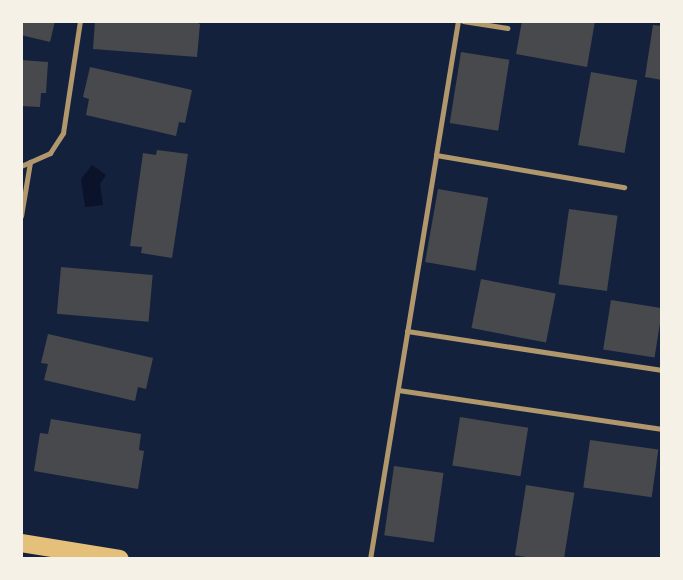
<!DOCTYPE html>
<html>
<head>
<meta charset="utf-8">
<style>
  body { margin:0 }
  #map { position:relative; width:683px; height:580px; overflow:hidden; background:#14213d; font-family:Spectral,serif }
  div>[style] { position:absolute }
  .water>* { inset:0; background:#0b132b }
  .building>* { inset:0; background:#48494c; transform-origin:0 0 }
  .service>* { height:5px; margin:-2.5px; padding:0 2.5px; transform-origin:2.5px; border-radius:2.5px; background:#b1986c }
  .primary>* { height:18px; margin:-9px; padding:0 9px; transform-origin:9px; border-radius:9px; background:#e5c07b }
  span { translate:-50% -50%; white-space:nowrap; text-align:center; line-height:1.15; -webkit-text-stroke:7px #f6f1e7; paint-order:stroke }
  .frame { position:absolute; inset:0; border:23px solid #f6f1e7; pointer-events:none }
</style>
</head>
<body>
<div id="map">
  <div class="water">
    <div style="clip-path:polygon(92px 165px,106px 175px,100px 184px,103px 205px,85px 207px,81px 179px)"></div>
  </div>
  <div class="building">
    <div style="clip-path:polygon(21px 21px,55px 21px,50px 42px,21px 35px)"></div>
    <div style="clip-path:polygon(95px 21px,193px 21px,200px 24px,197px 57px,93px 49px)"></div>
    <div style="clip-path:polygon(522px 21px,595px 21px,587px 67px,516px 54px)"></div>
    <div style="clip-path:polygon(653px 25px,662px 26px,662px 80px,645px 77px)"></div>
    <div style="left:461px;top:52px;width:49px;height:72px;rotate:9deg"></div>
    <div style="clip-path:polygon(21px 60px,48px 62px,46px 93px,41px 93px,40px 107px,21px 106px)"></div>
    <div style="clip-path:polygon(90px 67px,192px 90px,185px 123px,179px 122px,176px 136px,86px 115px,89px 99px,83px 97px)"></div>
    <div style="left:591px;top:72px;width:47px;height:74px;rotate:10deg"></div>
    <div style="clip-path:polygon(157px 150px,188px 154px,172px 258px,141px 253px,142px 247px,130px 246px,143px 153px,156px 155px)"></div>
    <div style="left:438px;top:189px;width:51px;height:74px;rotate:10deg"></div>
    <div style="left:569px;top:209px;width:49px;height:76px;rotate:8deg"></div>
    <div style="left:61px;top:267px;width:92px;height:47px;rotate:5deg"></div>
    <div style="left:481px;top:279px;width:76px;height:50px;rotate:11deg"></div>
    <div style="left:611px;top:300px;width:52px;height:50px;rotate:9deg"></div>
    <div style="clip-path:polygon(48px 334px,153px 358px,146px 389px,138px 387px,135px 401px,44px 380px,48px 364px,41px 363px)"></div>
    <div style="left:460px;top:417px;width:69px;height:49px;rotate:9deg"></div>
    <div style="clip-path:polygon(51px 419px,141px 434px,139px 450px,144px 451px,138px 489px,34px 471px,40px 433px,48px 434px)"></div>
    <div style="left:590px;top:440px;width:69px;height:48px;rotate:8deg"></div>
    <div style="left:394px;top:466px;width:50px;height:70px;rotate:8deg"></div>
    <div style="left:526px;top:485px;width:49px;height:71px;rotate:9deg"></div>
  </div>
  <div class="service">
    <div style="left:463px;top:21px;width:45px;rotate:9deg"></div>
    <div style="left:436px;top:155px;width:136px;rotate:-80.7deg"></div>
    <div style="left:21px;top:166px;width:32px;rotate:-24deg"></div>
    <div style="left:50px;top:153px;width:24px;rotate:-57deg"></div>
    <div style="left:63px;top:133px;width:113px;rotate:-81.4deg"></div>
    <div style="left:21px;top:216px;width:55px;rotate:-80.5deg"></div>
    <div style="left:407px;top:331px;width:258px;rotate:8.7deg"></div>
    <div style="left:398px;top:390px;width:267px;rotate:8.4deg"></div>
    <div style="left:370px;top:559px;width:409px;rotate:-80.7deg"></div>
    <div style="left:436px;top:155px;width:191px;rotate:9.7deg"></div>
  </div>
  <div class="primary">
    <div style="left:21px;top:543px;width:100px;rotate:9.2deg"></div>
  </div>
  <div class="frame"></div>
</div>
</body>
</html>
